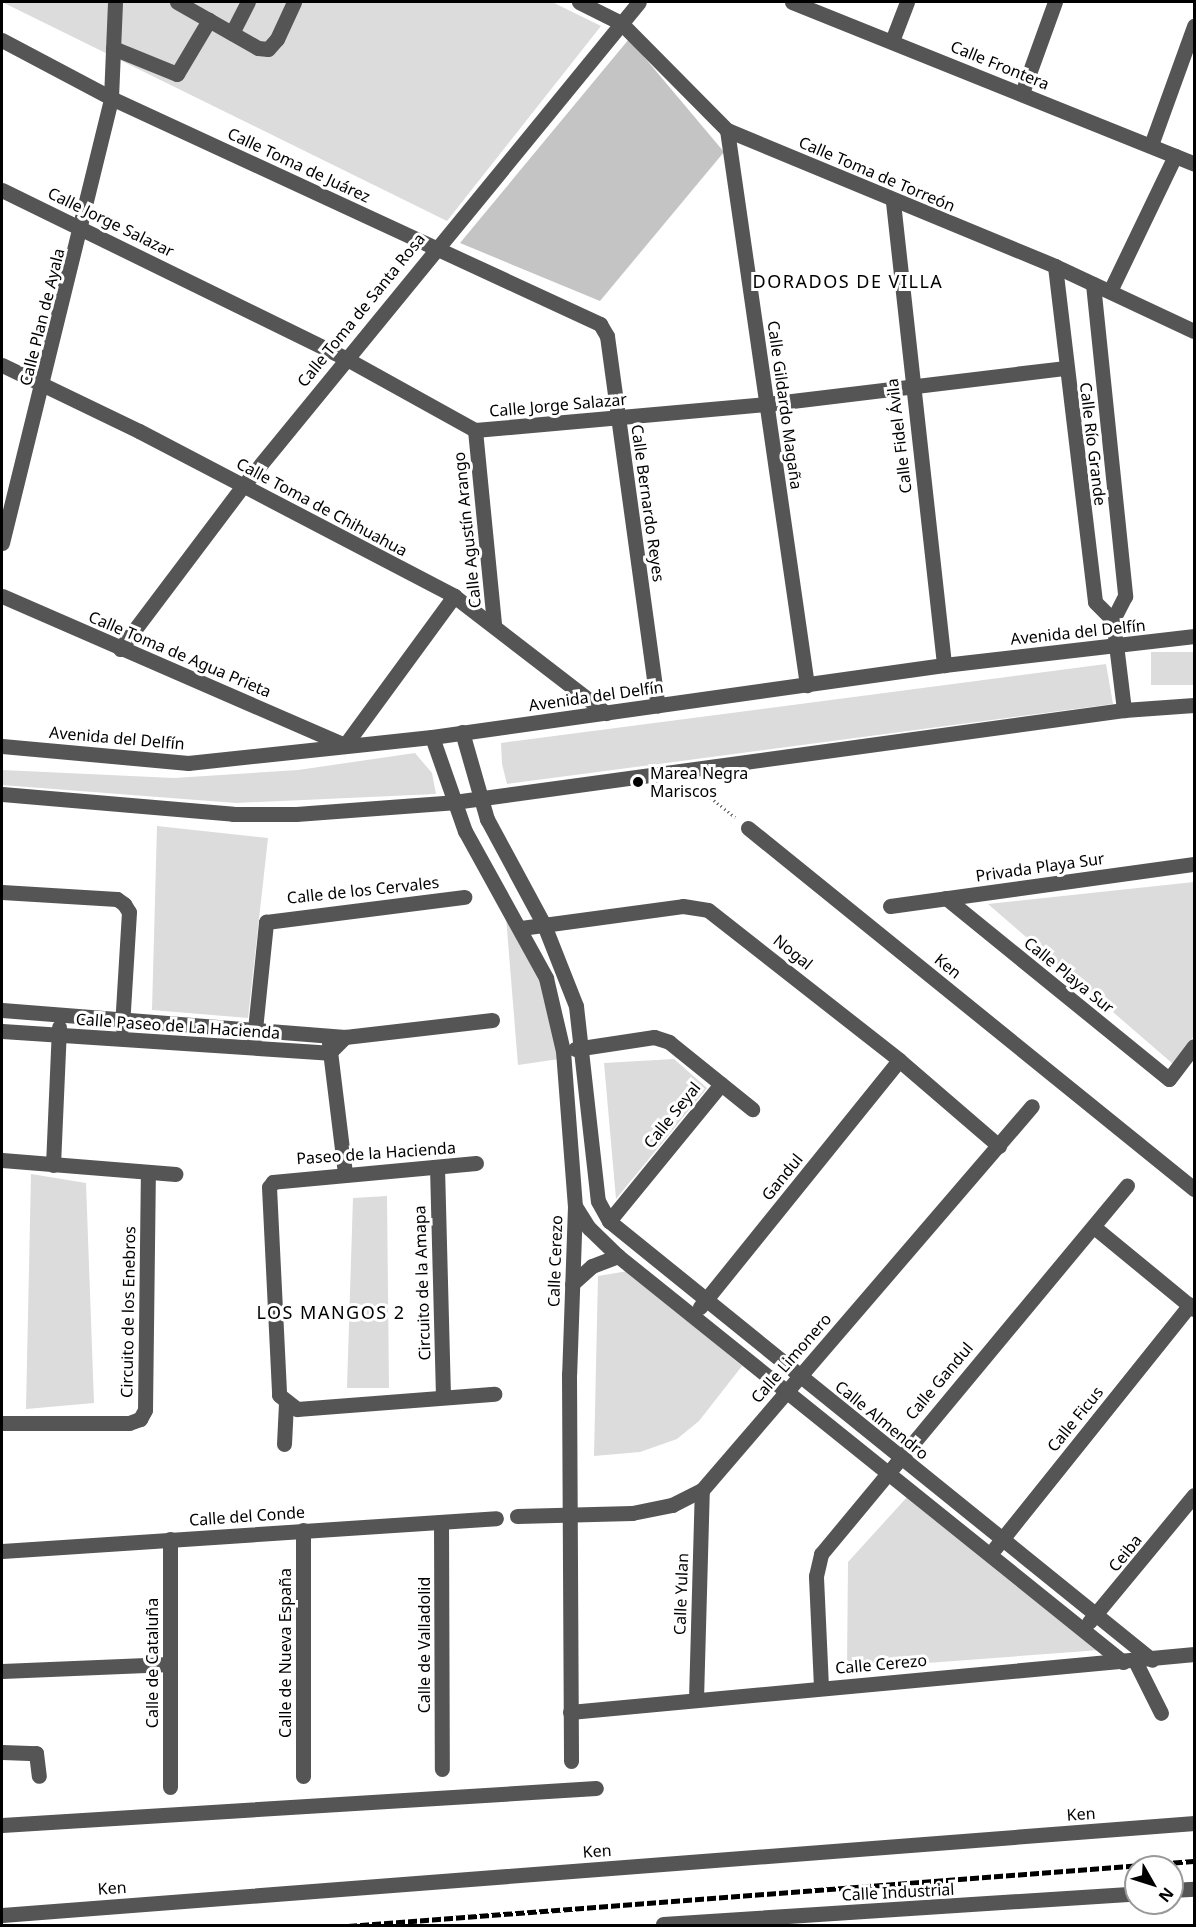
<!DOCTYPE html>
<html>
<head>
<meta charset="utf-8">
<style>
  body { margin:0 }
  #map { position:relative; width:1196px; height:1927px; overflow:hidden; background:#fff; font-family:"Noto Sans",sans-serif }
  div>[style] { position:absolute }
  .green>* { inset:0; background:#dcdcdc; transform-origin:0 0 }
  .building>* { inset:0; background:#c4c4c4 }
  .path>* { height:3px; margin-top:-1.5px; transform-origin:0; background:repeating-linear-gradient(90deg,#777 0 1.5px,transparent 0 4.5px) }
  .minor>* { height:15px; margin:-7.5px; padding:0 7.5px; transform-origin:7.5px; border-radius:7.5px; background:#555 }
  .rail>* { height:4.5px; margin-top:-2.25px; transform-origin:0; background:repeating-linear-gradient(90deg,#000 0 9px,transparent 0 12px) }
  .dots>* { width:16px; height:16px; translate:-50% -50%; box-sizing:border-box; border:3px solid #fff; border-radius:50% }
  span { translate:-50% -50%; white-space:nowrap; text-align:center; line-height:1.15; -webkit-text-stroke:6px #fff; paint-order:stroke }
  .street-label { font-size:16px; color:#000 }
  .poi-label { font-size:16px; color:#000 }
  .left { translate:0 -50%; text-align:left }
  .neighbourhood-label { font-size:18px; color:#000; letter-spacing:1.5px }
  .frame { position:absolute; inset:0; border:3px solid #000; pointer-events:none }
  .north { position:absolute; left:1124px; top:1855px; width:60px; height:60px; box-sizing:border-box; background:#fff; border:2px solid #999; border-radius:50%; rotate:129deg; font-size:16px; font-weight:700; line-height:24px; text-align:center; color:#000 }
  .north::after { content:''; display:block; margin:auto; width:21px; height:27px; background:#000; clip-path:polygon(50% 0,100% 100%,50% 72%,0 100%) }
</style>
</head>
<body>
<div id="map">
  <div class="green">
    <div style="clip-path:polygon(2px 2px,552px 2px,601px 26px,447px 221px)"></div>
    <div style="left:1194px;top:652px;width:33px;height:43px;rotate:90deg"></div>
    <div style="clip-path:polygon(1106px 664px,1113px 704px,507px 784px,502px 764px,501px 743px)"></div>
    <div style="clip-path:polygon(415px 753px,432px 773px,436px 794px,236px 803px,2px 785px,2px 770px,174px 778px,298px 770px)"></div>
    <div style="clip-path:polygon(157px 826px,268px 838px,248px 1018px,152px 1010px)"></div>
    <div style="clip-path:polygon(1194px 882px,1194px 1036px,1173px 1064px,988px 904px)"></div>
    <div style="clip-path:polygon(506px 917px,553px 1006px,559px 1059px,518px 1065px)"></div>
    <div style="clip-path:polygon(674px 1059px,707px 1088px,616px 1199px,604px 1063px)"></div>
    <div style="clip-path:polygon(31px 1174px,86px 1183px,94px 1403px,26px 1409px)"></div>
    <div style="clip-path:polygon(387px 1196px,389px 1388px,347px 1388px,353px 1198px)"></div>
    <div style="clip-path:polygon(628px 1271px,742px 1366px,699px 1421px,677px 1439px,640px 1452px,594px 1456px,598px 1276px)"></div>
    <div style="clip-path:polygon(908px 1496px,1100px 1650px,847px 1669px,848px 1562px)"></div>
  </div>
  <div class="building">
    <div style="clip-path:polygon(629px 39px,724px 152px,600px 301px,460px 243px)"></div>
  </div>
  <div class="path">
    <div style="left:696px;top:786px;width:50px;rotate:38.5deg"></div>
    <div style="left:640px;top:1926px;width:9px;rotate:-6deg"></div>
  </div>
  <div class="minor">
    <div style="left:177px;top:2px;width:93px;rotate:29.6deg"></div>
    <div style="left:258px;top:48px;width:10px;rotate:6deg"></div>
    <div style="left:268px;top:49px;width:13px;rotate:-48deg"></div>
    <div style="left:277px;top:39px;width:41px;rotate:-65.3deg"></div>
    <div style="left:579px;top:2px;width:47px;rotate:26.6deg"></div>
    <div style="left:621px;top:23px;width:151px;rotate:45.3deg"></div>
    <div style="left:727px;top:130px;width:355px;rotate:22.5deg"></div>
    <div style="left:1055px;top:266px;width:153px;rotate:25.1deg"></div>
    <div style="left:792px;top:2px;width:433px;rotate:21.9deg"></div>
    <div style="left:232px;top:33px;width:35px;rotate:-63deg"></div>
    <div style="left:2px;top:40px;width:123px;rotate:28deg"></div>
    <div style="left:111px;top:98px;width:539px;rotate:24.8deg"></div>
    <div style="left:600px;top:324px;width:14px;rotate:60deg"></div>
    <div style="left:607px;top:336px;width:373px;rotate:82.2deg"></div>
    <div style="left:892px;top:41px;width:42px;rotate:-69deg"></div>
    <div style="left:113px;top:48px;width:69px;rotate:22.1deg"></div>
    <div style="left:177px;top:74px;width:63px;rotate:-59.3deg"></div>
    <div style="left:1022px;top:93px;width:97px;rotate:-70.1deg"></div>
    <div style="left:727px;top:130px;width:561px;rotate:81.8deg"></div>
    <div style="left:1151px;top:145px;width:127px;rotate:-70.1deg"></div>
    <div style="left:2px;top:190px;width:382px;rotate:26.1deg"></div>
    <div style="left:345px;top:358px;width:149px;rotate:29deg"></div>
    <div style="left:475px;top:430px;width:293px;rotate:-5.1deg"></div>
    <div style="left:767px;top:404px;width:299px;rotate:-6.9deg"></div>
    <div style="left:893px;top:202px;width:466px;rotate:83.7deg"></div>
    <div style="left:1055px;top:266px;width:338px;rotate:83.2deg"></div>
    <div style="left:1095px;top:602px;width:25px;rotate:45deg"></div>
    <div style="left:1093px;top:284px;width:314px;rotate:84.1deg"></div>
    <div style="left:1125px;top:596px;width:27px;rotate:117deg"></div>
    <div style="left:1113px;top:620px;width:91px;rotate:83deg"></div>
    <div style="left:1110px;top:291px;width:150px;rotate:-64.3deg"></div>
    <div style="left:2px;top:365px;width:152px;rotate:25.7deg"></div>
    <div style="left:139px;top:431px;width:356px;rotate:27.6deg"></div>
    <div style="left:454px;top:596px;width:192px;rotate:37.6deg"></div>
    <div style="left:475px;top:430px;width:196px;rotate:84.4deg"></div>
    <div style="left:2px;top:543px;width:458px;rotate:-76.2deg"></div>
    <div style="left:111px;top:98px;width:96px;rotate:-87.6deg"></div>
    <div style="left:2px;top:596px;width:374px;rotate:23.5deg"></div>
    <div style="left:345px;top:745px;width:185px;rotate:-53.8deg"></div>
    <div style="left:120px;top:649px;width:204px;rotate:-53deg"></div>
    <div style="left:243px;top:486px;width:625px;rotate:-50.71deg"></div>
    <div style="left:462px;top:732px;width:91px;rotate:74deg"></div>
    <div style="left:487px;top:819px;width:120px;rotate:61.7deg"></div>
    <div style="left:544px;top:925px;width:87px;rotate:68.4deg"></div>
    <div style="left:576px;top:1006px;width:196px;rotate:83.6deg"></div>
    <div style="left:598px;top:1201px;width:23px;rotate:61deg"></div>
    <div style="left:609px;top:1221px;width:698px;rotate:38.95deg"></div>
    <div style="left:432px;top:737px;width:100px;rotate:70.7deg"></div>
    <div style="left:465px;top:831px;width:168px;rotate:61.1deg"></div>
    <div style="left:546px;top:978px;width:75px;rotate:76.9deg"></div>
    <div style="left:563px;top:1051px;width:155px;rotate:85.6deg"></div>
    <div style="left:575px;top:1206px;width:168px;rotate:92deg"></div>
    <div style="left:569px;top:1374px;width:387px;rotate:89.7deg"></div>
    <div style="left:2px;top:746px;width:187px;rotate:5.2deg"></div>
    <div style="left:188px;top:763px;width:245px;rotate:-6.1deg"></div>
    <div style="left:432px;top:737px;width:517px;rotate:-8deg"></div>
    <div style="left:944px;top:665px;width:252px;rotate:-6.6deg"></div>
    <div style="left:2px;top:794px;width:232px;rotate:4.9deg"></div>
    <div style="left:233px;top:814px;width:63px"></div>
    <div style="left:296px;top:814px;width:158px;rotate:-4.3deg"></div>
    <div style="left:454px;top:802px;width:676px;rotate:-7.82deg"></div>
    <div style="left:1124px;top:710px;width:70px;rotate:-4.1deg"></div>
    <div style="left:748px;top:828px;width:574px;rotate:38.99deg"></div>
    <div style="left:2px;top:892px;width:115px;rotate:3.5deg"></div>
    <div style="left:117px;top:899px;width:9px;rotate:36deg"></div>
    <div style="left:124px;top:904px;width:9px;rotate:58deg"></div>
    <div style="left:129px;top:912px;width:115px;rotate:93.5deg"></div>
    <div style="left:946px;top:898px;width:287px;rotate:39.1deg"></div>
    <div style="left:1169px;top:1079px;width:41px;rotate:-52.9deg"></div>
    <div style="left:890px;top:906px;width:307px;rotate:-7.9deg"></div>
    <div style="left:521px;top:928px;width:163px;rotate:-7.7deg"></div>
    <div style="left:683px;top:906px;width:25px;rotate:9deg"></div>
    <div style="left:708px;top:910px;width:243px;rotate:38.1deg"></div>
    <div style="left:899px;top:1060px;width:132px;rotate:40.7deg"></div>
    <div style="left:2px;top:1010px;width:344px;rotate:4.5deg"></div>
    <div style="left:345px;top:1037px;width:148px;rotate:-6.6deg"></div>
    <div style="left:2px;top:1031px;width:328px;rotate:3.8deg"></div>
    <div style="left:329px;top:1053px;width:23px;rotate:-45deg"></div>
    <div style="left:254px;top:1039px;width:118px;rotate:-84.1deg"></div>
    <div style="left:266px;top:922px;width:200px;rotate:-7.2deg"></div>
    <div style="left:329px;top:1043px;width:132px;rotate:83deg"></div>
    <div style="left:575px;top:1049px;width:80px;rotate:-8.6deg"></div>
    <div style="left:654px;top:1037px;width:16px;rotate:18deg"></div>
    <div style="left:669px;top:1042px;width:107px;rotate:38.9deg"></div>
    <div style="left:2px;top:1160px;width:174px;rotate:4.6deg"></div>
    <div style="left:476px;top:1163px;width:204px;rotate:174.7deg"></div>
    <div style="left:273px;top:1182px;width:6px;rotate:129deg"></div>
    <div style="left:269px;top:1187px;width:208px;rotate:87.2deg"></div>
    <div style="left:279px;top:1395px;width:23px;rotate:38deg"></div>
    <div style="left:297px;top:1409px;width:198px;rotate:-4.4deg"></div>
    <div style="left:53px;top:1165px;width:138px;rotate:-87.5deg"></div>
    <div style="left:437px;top:1167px;width:230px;rotate:88.5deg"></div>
    <div style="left:575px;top:1206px;width:26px;rotate:58deg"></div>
    <div style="left:589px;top:1228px;width:40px;rotate:44deg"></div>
    <div style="left:618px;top:1256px;width:648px;rotate:38.8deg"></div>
    <div style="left:609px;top:1221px;width:177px;rotate:-50.7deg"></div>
    <div style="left:1094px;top:1227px;width:129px;rotate:39.4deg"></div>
    <div style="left:572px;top:1284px;width:27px;rotate:-42deg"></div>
    <div style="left:592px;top:1266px;width:28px;rotate:-21deg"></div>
    <div style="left:700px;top:1307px;width:317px;rotate:-51.1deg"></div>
    <div style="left:2px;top:1423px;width:127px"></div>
    <div style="left:129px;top:1423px;width:12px;rotate:-20deg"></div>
    <div style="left:140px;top:1419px;width:10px;rotate:-61deg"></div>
    <div style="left:145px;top:1410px;width:238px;rotate:-89.3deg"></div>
    <div style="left:284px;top:1444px;width:41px;rotate:-87.2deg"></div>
    <div style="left:517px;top:1516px;width:115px;rotate:-1.5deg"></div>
    <div style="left:632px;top:1513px;width:41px;rotate:-11.3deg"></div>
    <div style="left:672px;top:1505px;width:34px;rotate:-27deg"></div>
    <div style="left:702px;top:1490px;width:506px;rotate:-49.33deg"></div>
    <div style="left:441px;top:1522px;width:247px;rotate:89.8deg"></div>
    <div style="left:303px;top:1530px;width:246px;rotate:90deg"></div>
    <div style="left:170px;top:1539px;width:248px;rotate:90deg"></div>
    <div style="left:995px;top:1548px;width:312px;rotate:-51.3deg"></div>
    <div style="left:2px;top:1551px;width:495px;rotate:-3.8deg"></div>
    <div style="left:1089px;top:1622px;width:165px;rotate:-50.4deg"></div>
    <div style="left:1135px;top:1661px;width:58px;rotate:63.4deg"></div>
    <div style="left:2px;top:1671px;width:168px;rotate:-2.4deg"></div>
    <div style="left:821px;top:1687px;width:111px;rotate:-92.6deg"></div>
    <div style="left:816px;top:1576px;width:23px;rotate:-77deg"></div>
    <div style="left:821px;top:1554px;width:479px;rotate:-50.3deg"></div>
    <div style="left:696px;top:1699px;width:209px;rotate:-88.4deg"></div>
    <div style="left:570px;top:1712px;width:627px;rotate:-5.31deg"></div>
    <div style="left:2px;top:1752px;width:34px;rotate:2deg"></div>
    <div style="left:36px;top:1753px;width:23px;rotate:83deg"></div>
    <div style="left:2px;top:1825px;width:595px;rotate:-3.56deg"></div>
    <div style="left:1172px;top:1890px;width:22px;rotate:-3deg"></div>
    <div style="left:2px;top:1915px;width:1196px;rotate:-4.41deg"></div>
    <div style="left:663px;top:1924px;width:474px;rotate:-3.7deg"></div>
  </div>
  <div class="rail">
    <div style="left:348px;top:1926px;width:848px;rotate:-4.39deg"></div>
  </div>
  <div class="dots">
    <div style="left:638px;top:782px;background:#000"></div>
  </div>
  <div class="street-label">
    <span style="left:1000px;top:65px;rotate:22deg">Calle Frontera</span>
    <span style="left:299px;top:165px;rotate:25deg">Calle Toma de Juárez</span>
    <span style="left:877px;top:174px;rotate:23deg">Calle Toma de Torreón</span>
    <span style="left:111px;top:222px;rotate:26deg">Calle Jorge Salazar</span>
    <span style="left:361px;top:310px;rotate:-51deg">Calle Toma de Santa Rosa</span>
    <span style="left:42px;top:317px;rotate:-76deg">Calle Plan de Ayala</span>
    <span style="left:558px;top:405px;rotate:-5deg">Calle Jorge Salazar</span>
    <span style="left:785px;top:405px;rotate:82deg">Calle Gildardo Magaña</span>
    <span style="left:899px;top:436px;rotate:-97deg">Calle Fidel Ávila</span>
    <span style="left:1093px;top:444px;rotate:83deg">Calle Río Grande</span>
    <span style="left:648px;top:503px;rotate:82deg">Calle Bernardo Reyes</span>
    <span style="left:322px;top:507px;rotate:28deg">Calle Toma de Chihuahua</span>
    <span style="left:467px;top:530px;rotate:-96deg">Calle Agustín Arango</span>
    <span style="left:1078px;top:632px;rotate:-6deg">Avenida del Delfín</span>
    <span style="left:180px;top:654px;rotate:23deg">Calle Toma de Agua Prieta</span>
    <span style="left:596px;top:696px;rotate:-8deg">Avenida del Delfín</span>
    <span style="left:117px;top:738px;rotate:5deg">Avenida del Delfín</span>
    <span style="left:1040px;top:867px;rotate:-8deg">Privada Playa Sur</span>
    <span style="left:363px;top:890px;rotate:-6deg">Calle de los Cervales</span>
    <span style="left:793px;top:952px;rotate:39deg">Nogal</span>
    <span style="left:948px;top:966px;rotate:39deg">Ken</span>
    <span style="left:1069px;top:975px;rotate:39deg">Calle Playa Sur</span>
    <span style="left:178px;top:1026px;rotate:4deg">Calle Paseo de La Hacienda</span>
    <span style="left:672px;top:1115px;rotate:-51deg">Calle Seyal</span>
    <span style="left:376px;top:1153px;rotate:-4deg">Paseo de la Hacienda</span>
    <span style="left:782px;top:1177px;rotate:-51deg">Gandul</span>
    <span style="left:555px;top:1261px;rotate:-88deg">Calle Cerezo</span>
    <span style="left:422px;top:1283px;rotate:-92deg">Circuito de la Amapa</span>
    <span style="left:128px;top:1312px;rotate:-89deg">Circuito de los Enebros</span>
    <span style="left:791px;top:1358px;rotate:-49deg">Calle Limonero</span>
    <span style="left:939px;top:1381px;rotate:-50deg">Calle Gandul</span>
    <span style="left:1075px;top:1419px;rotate:-51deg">Calle Ficus</span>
    <span style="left:882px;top:1420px;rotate:39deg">Calle Almendro</span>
    <span style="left:247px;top:1516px;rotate:-4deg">Calle del Conde</span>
    <span style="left:1125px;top:1553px;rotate:-51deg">Ceiba</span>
    <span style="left:681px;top:1594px;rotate:-88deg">Calle Yulan</span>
    <span style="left:424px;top:1645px;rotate:-90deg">Calle de Valladolid</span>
    <span style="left:285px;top:1653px;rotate:-90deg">Calle de Nueva España</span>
    <span style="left:152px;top:1663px;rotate:-90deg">Calle de Cataluña</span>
    <span style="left:881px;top:1664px;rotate:-5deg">Calle Cerezo</span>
    <span style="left:1081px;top:1814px;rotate:-4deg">Ken</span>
    <span style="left:597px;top:1851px;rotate:-4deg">Ken</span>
    <span style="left:112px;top:1888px;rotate:-4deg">Ken</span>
    <span style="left:898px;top:1892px;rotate:-3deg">Calle Industrial</span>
  </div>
  <div class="poi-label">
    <span class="left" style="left:650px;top:782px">Marea Negra<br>Mariscos</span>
  </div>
  <div class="neighbourhood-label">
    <span style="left:848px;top:281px">DORADOS DE VILLA</span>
    <span style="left:331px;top:1312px">LOS MANGOS 2</span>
  </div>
  <div class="frame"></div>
  <div class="north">N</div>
</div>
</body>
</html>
